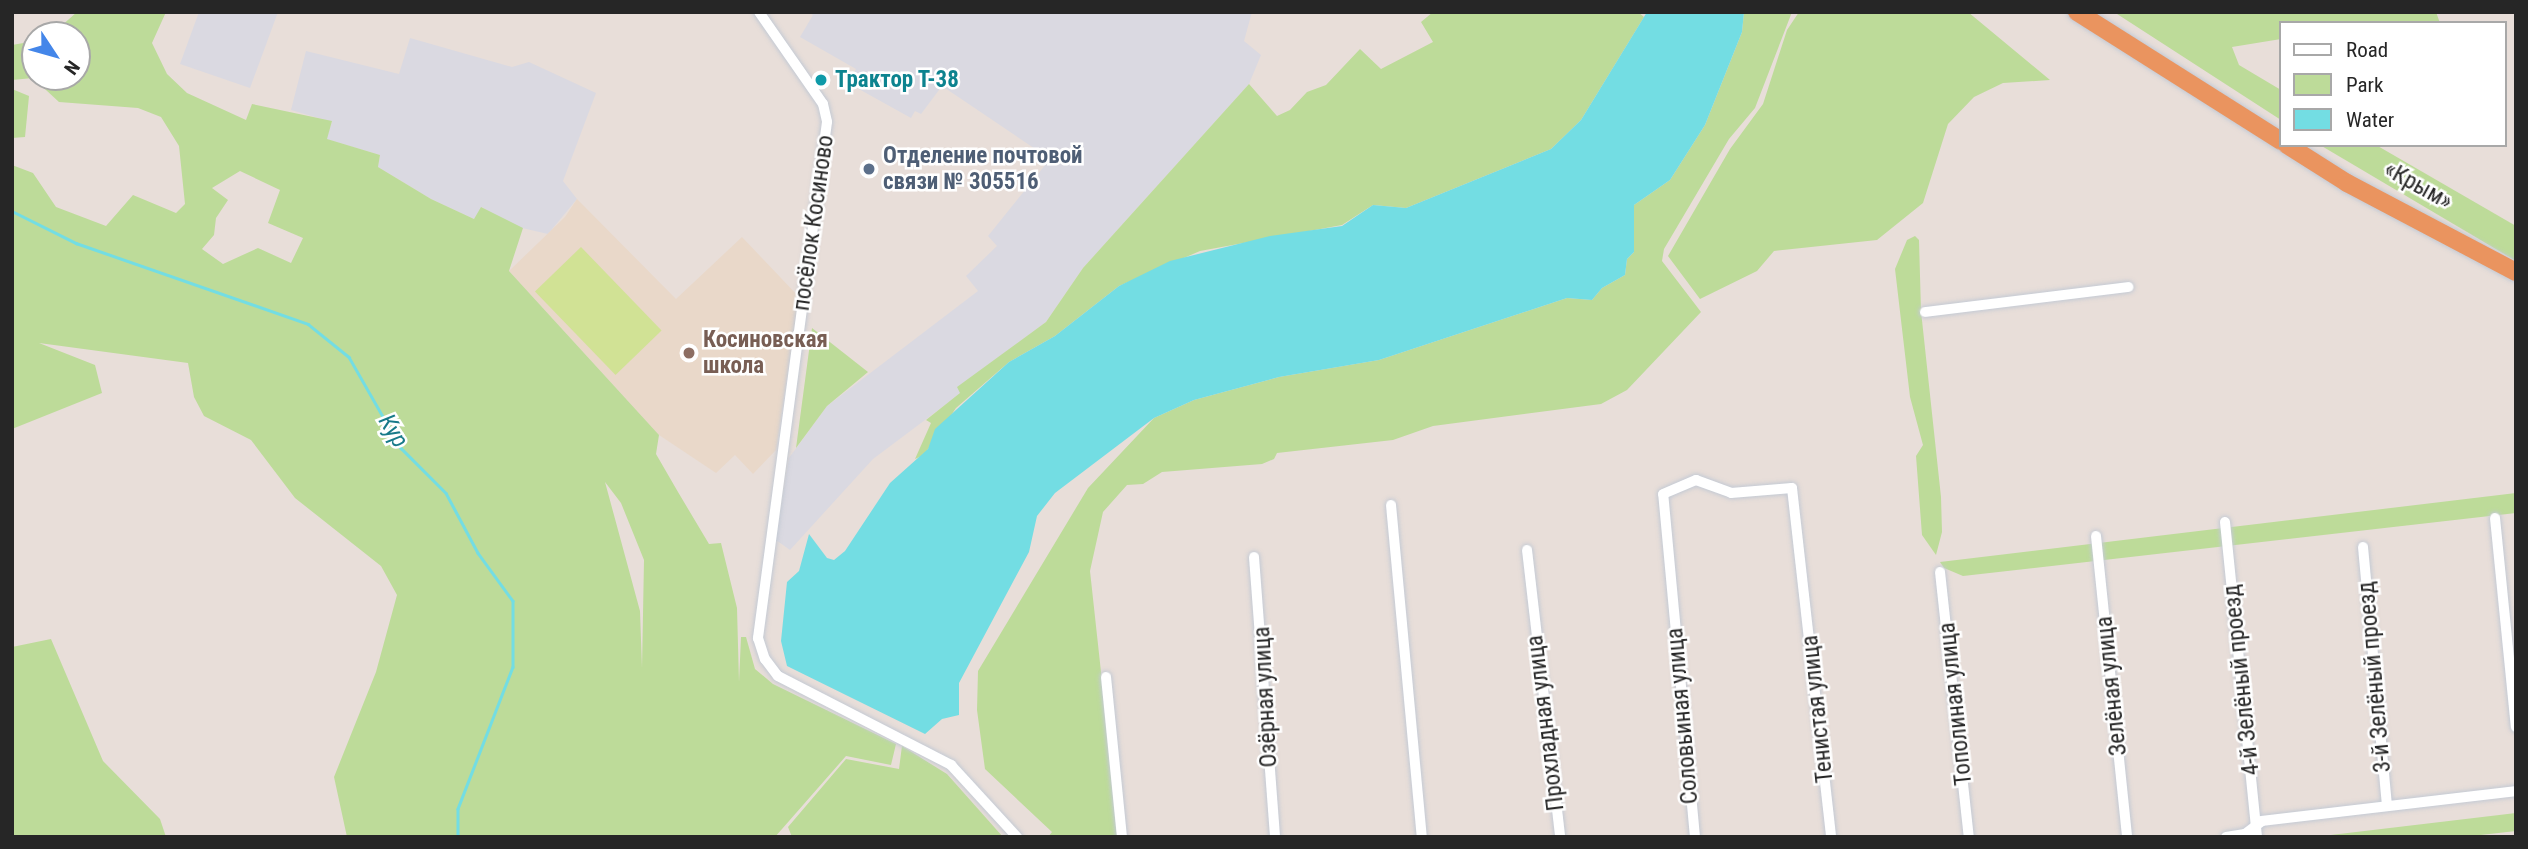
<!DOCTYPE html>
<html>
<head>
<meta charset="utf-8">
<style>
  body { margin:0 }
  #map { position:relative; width:2528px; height:849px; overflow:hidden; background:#e8ded9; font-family:"Roboto Condensed",sans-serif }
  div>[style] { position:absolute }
  .industrial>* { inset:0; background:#dad9e1 }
  .education>* { inset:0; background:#e9d8c9 }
  .green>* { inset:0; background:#bddb99 }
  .pitch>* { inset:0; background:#d1e295; transform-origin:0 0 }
  .water>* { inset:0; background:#73dde3 }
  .stream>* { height:2.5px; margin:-1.25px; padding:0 1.25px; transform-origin:1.25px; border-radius:1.25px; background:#73dde3 }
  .roads { filter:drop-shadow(0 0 2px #c4cad4) drop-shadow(0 0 2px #c4cad4) }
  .minor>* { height:10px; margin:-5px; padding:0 5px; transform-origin:5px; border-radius:5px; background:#fff }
  .trunk>* { height:18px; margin:-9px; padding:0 9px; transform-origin:9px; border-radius:9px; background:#ea945f }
  .dots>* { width:19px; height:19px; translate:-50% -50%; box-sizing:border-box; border:4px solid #fff; border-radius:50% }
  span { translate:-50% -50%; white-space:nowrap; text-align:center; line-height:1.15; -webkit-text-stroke:5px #fff; paint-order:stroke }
  .culture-label { font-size:23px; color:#0d838f; font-weight:700 }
  .left { translate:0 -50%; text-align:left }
  .service-label { font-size:23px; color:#4e5e75; font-weight:700 }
  .street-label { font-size:23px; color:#262626 }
  .education-label { font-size:23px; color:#785e54; font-weight:700 }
  .water-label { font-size:24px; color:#187a89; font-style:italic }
  .frame { position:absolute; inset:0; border:14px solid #262626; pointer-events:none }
  .legend { position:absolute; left:2279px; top:21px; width:228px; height:126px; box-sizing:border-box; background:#fff; border:2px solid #a8a8a8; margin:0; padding:9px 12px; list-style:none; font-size:21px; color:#262626 }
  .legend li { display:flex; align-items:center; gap:14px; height:35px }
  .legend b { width:35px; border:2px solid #a8a8a8 }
  .north { position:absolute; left:21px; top:21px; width:70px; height:70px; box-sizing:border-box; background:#fff; border:2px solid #a8a8a8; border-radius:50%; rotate:126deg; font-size:19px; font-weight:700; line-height:28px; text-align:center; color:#262626 }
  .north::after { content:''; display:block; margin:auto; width:24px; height:32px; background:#4486e9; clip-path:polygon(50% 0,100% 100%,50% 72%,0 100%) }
</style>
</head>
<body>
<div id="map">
  <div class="industrial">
    <div style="clip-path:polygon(199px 12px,278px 12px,250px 88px,180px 64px)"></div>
    <div style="clip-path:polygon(808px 12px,1252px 12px,1244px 41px,1261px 55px,1249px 84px,1083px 268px,1046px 322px,958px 387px,961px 393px,873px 459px,790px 550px,776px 540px,789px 458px,827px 406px,978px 291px,966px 276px,997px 246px,988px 236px,1050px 159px,942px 86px,921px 114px,915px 111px,911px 118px,848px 83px,856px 69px,800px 37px,813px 15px)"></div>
    <div style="clip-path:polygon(410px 38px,512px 67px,529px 62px,596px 93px,563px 181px,577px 199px,548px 234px,509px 225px,482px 207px,474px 219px,431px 199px,378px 167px,380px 155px,326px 139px,332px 122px,291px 110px,306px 51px,399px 74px)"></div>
  </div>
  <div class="education">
    <div style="clip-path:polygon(577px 199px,676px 299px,742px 237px,799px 297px,776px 450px,753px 474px,735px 455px,716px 473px,659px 435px,509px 271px,565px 217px)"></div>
  </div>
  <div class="green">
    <div style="clip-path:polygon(evenodd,77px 12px,166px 12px,152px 43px,167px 74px,187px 93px,246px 120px,252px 104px,332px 121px,327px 139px,380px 155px,378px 167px,431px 199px,474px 219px,481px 207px,523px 228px,509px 271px,659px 435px,656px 454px,678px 492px,709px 544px,721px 543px,737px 608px,739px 682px,741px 637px,746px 637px,755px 669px,773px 684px,896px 744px,891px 765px,846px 756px,775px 837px,347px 837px,334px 777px,376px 672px,397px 595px,381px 566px,295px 498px,251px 440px,204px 416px,194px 397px,188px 363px,39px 343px,95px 365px,102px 393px,12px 429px,12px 165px,33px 173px,56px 207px,106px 226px,133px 195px,176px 213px,185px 204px,179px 146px,161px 117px,138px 108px,59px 102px,33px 78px,12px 80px,12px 45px,35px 41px,35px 77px,77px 77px,77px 35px,51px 35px,77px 12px,240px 171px,280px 190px,268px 223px,303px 238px,291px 263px,258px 248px,223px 264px,202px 249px,214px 235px,216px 218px,228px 200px,212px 188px,240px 171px,77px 12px,605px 482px,621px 503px,644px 560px,642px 668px,640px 611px,605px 482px)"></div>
    <div style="clip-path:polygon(1433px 12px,1638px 12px,1644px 17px,1581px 120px,1551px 149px,1406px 208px,1373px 205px,1342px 225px,1200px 251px,1119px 286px,1055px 336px,1009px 362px,956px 408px,924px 455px,915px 459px,931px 423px,926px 420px,960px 393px,957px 387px,1046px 322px,1083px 268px,1249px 84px,1277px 116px,1290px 110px,1307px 92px,1326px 85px,1360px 49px,1381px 69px,1433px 42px,1421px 22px)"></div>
    <div style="clip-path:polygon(1744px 12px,1792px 12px,1755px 108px,1729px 139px,1664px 249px,1662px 261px,1701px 312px,1627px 390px,1601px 404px,1433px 426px,1393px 440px,1277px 453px,1274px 459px,1262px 464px,1162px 472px,1143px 484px,1127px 485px,1103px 512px,1090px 571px,1119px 837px,1048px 837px,1052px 832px,985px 769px,977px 710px,978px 671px,1088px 488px,1154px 418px,1194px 400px,1279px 377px,1379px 360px,1567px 298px,1592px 300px,1602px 288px,1625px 275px,1627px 259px,1634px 252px,1634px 205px,1670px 180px,1705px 125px,1742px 32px)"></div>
    <div style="clip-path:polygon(1799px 12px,1968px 12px,2050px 80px,2003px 83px,1974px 97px,1948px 124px,1923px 203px,1877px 240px,1774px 251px,1757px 271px,1700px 299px,1668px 256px,1730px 149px,1763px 104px,1787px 30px)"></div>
    <div style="clip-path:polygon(2114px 12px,2436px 12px,2440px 23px,2281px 23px,2281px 39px,2232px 47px,2239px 65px,2281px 90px,2281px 120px)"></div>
    <div style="clip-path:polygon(12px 89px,29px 96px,25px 137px,12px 138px)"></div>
    <div style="clip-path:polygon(2320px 145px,2376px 145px,2516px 226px,2516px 261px)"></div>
    <div style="clip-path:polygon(1915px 236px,1919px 240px,1921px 311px,1941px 497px,1942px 532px,1936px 555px,1922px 535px,1916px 456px,1923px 445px,1910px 397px,1895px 269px,1907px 240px)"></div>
    <div style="clip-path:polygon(812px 328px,868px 372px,827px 406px,796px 448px)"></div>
    <div style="clip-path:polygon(2516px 493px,2516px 513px,1963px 576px,1944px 568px,1940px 562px)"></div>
    <div style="clip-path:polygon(51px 639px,103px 761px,160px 819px,166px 837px,12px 837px,12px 647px)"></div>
    <div style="clip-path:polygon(902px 746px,947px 774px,1003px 837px,792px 837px,788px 827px,846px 759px,899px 769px)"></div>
    <div style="clip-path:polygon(2516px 813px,2516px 831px,2463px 837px,2314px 837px)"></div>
  </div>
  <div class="pitch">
    <div style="left:581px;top:247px;width:116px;height:64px;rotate:46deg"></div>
  </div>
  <div class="water">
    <div style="clip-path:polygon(1647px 12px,1744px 12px,1742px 32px,1705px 125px,1670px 180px,1634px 205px,1634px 252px,1627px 259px,1625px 275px,1602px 288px,1592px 300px,1567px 298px,1379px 360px,1279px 377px,1194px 400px,1154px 418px,1055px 493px,1037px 516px,1029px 552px,959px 683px,959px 715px,942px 719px,925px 734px,787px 666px,781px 641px,787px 582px,799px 571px,809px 534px,827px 558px,834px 560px,845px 551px,890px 483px,928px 449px,935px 429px,1009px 362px,1055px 336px,1119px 286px,1170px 261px,1270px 236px,1342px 226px,1373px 205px,1406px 208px,1551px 149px,1581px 120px)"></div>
  </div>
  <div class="stream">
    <div style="left:12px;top:211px;width:72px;rotate:26.6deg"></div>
    <div style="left:76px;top:243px;width:246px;rotate:19.2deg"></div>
    <div style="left:308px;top:324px;width:53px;rotate:38.8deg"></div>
    <div style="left:349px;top:357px;width:105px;rotate:60.3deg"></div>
    <div style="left:401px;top:448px;width:64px;rotate:45deg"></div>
    <div style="left:446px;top:493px;width:68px;rotate:61.9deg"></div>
    <div style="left:478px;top:553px;width:59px;rotate:53.9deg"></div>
    <div style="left:513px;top:601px;width:66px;rotate:90deg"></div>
    <div style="left:513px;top:667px;width:152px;rotate:111.2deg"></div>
    <div style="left:458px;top:809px;width:28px;rotate:90deg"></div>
  </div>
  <div class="roads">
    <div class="minor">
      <div style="left:759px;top:12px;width:112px;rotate:55.2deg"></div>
      <div style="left:823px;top:104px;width:18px;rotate:77deg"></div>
      <div style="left:827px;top:122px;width:521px;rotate:97.62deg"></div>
      <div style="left:758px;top:638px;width:22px;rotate:72deg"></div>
      <div style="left:765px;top:659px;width:21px;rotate:53deg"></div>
      <div style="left:778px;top:676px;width:195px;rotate:27.2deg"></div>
      <div style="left:951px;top:765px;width:98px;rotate:47.5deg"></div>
      <div style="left:1925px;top:312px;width:205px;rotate:-7deg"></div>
      <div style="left:1391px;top:505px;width:333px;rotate:84.7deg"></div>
      <div style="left:2495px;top:518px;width:210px;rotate:84.3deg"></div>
      <div style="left:2225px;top:522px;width:317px;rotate:84.2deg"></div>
      <div style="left:2096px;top:536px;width:303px;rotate:84.1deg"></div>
      <div style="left:2363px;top:547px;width:260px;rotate:84.7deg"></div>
      <div style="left:1527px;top:550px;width:289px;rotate:83.4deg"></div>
      <div style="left:1254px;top:557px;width:281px;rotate:85.7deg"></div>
      <div style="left:1940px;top:572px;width:267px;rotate:83.8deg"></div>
      <div style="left:1106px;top:677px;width:161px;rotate:84.3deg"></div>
      <div style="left:1695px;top:837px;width:344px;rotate:-95.3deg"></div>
      <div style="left:1663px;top:494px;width:36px;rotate:-23deg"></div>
      <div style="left:1696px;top:480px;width:37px;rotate:20deg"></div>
      <div style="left:1731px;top:493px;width:61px;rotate:-4.7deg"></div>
      <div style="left:1792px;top:488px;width:351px;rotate:83.6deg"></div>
      <div style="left:2226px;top:837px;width:19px;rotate:-9deg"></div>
      <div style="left:2245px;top:834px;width:21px;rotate:-37deg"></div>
      <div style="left:2262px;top:821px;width:256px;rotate:-6.7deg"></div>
    </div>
    <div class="trunk">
      <div style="left:2077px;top:12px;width:241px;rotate:32.3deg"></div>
      <div style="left:2287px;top:145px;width:71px;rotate:32.3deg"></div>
      <div style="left:2347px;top:183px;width:191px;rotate:27.8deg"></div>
    </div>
  </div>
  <div class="dots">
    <div style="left:821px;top:80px;background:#0f9aa8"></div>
    <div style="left:869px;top:169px;background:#5c6f8a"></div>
    <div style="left:689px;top:353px;background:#8d6e63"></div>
  </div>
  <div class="culture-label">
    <span class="left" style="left:835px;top:80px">Трактор Т-38</span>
  </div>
  <div class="service-label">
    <span class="left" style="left:883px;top:169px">Отделение почтовой<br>связи № 305516</span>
  </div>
  <div class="street-label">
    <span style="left:2418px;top:186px;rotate:29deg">«Крым»</span>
    <span style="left:814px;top:223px;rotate:-82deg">посёлок Косиново</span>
    <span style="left:2375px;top:677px;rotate:-95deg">3-й Зелёный проезд</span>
    <span style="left:2242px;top:680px;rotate:-96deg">4-й Зелёный проезд</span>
    <span style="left:2112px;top:686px;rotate:-96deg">Зелёная улица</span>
    <span style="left:1266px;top:697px;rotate:-93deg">Озёрная улица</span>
    <span style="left:1956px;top:704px;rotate:-96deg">Тополиная улица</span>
    <span style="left:1818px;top:709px;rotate:-96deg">Тенистая улица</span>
    <span style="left:1683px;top:716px;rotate:-95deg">Соловьиная улица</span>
    <span style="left:1546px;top:723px;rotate:-97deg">Прохладная улица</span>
  </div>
  <div class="education-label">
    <span class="left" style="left:703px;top:353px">Косиновская<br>школа</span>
  </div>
  <div class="water-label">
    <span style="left:393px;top:431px;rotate:58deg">Кур</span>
  </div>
  <div class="frame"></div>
  <ul class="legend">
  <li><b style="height:9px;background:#fff"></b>Road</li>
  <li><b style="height:19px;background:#bddb99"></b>Park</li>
  <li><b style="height:19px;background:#73dde3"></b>Water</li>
  </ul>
  <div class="north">N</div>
</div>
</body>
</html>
